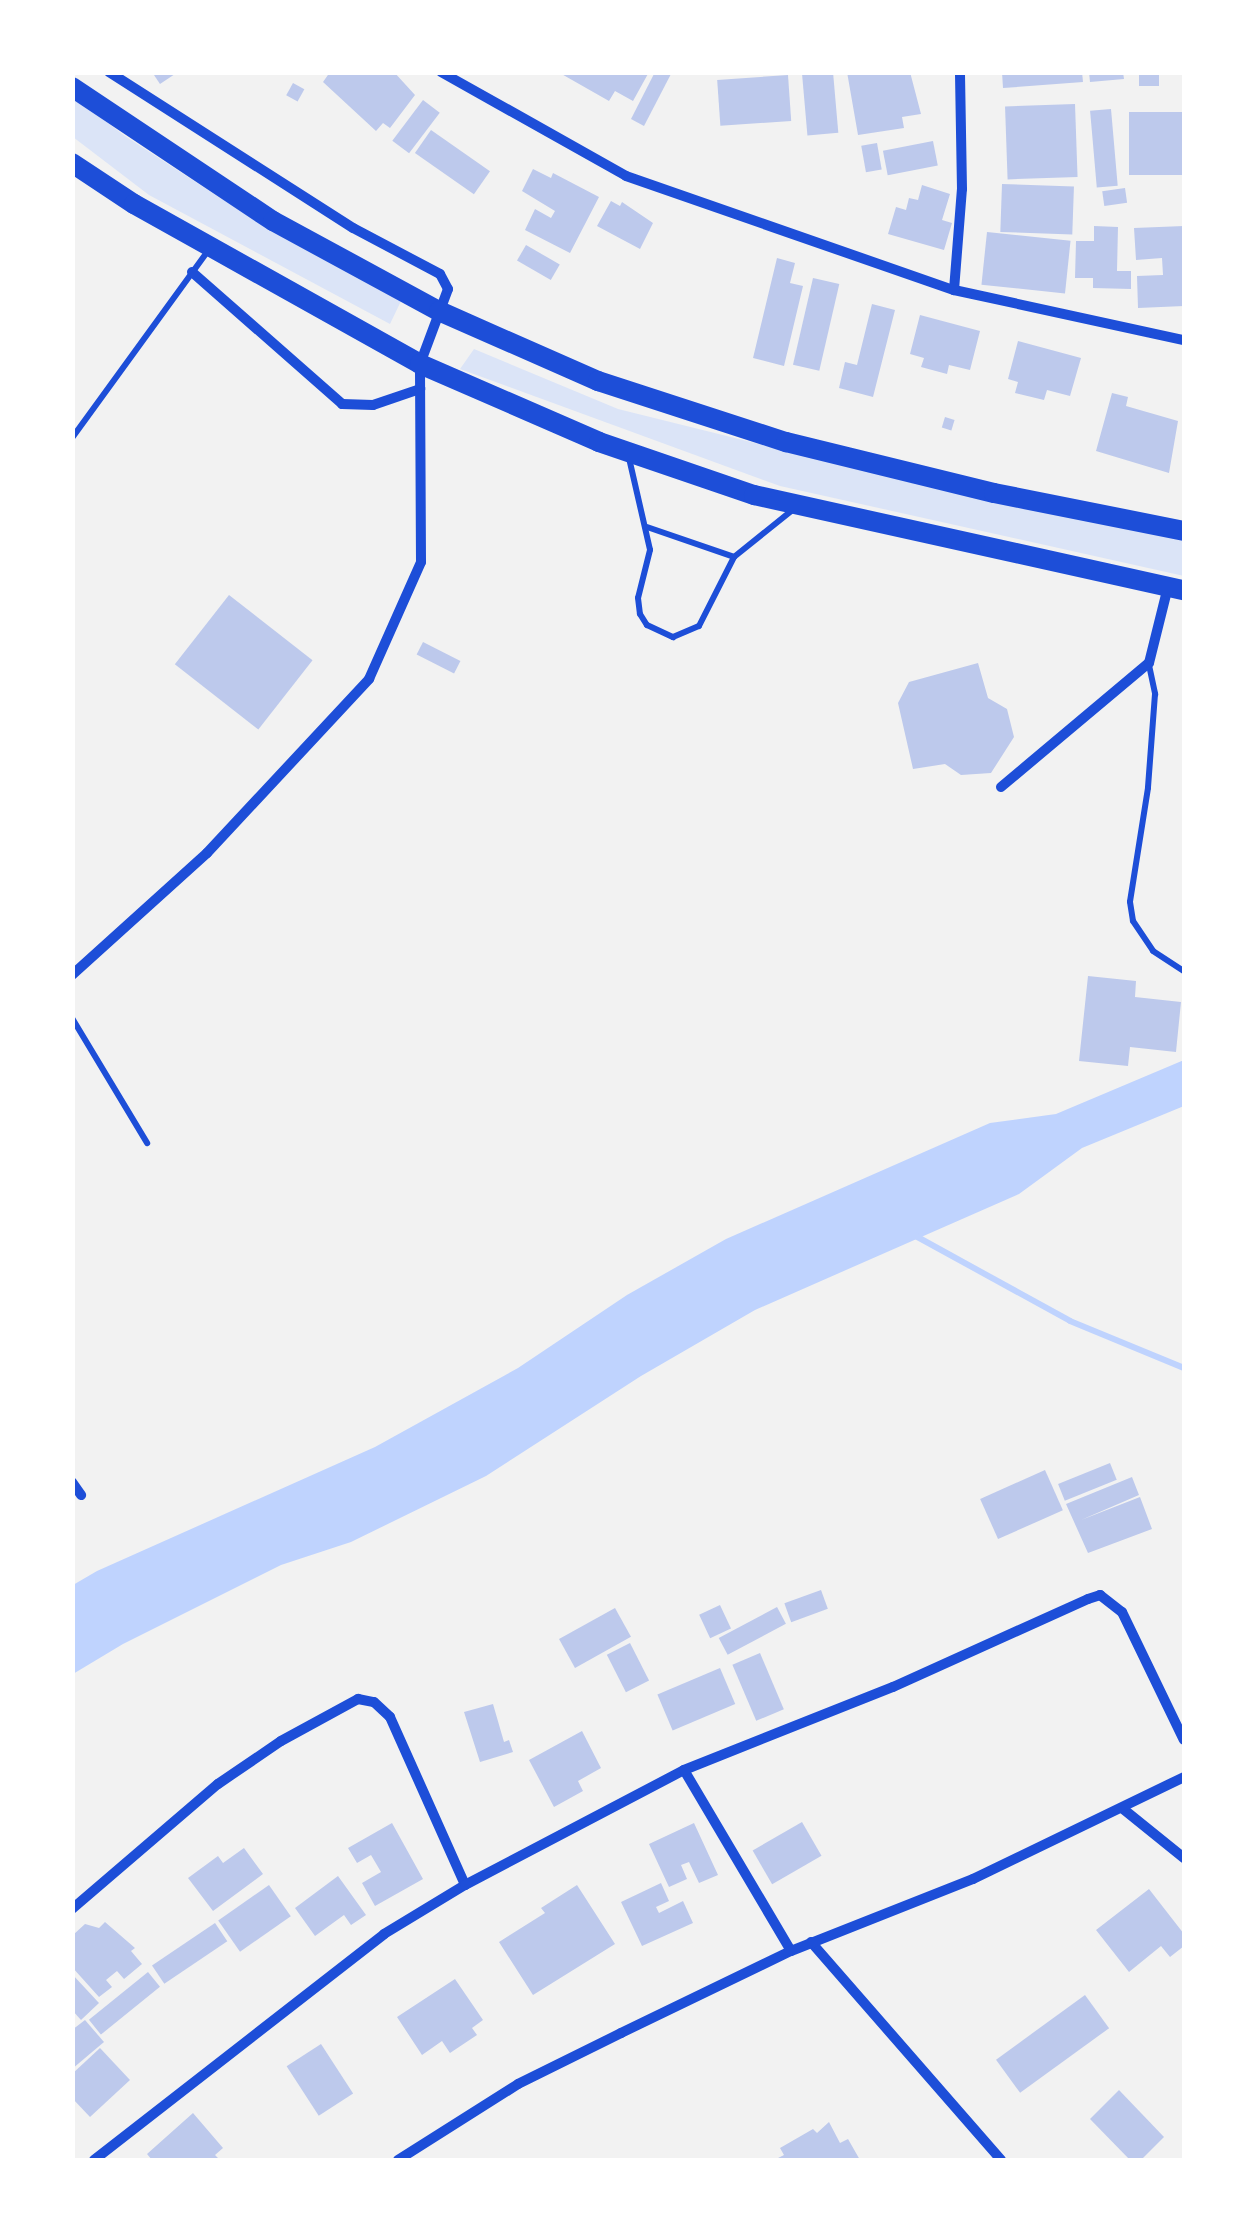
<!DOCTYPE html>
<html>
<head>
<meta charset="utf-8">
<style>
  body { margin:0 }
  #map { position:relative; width:1257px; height:2233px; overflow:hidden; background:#f2f2f2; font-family:Inter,sans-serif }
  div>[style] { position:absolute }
  .green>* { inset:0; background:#dbe4f7 }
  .water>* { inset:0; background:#bfd3fe }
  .stream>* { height:6px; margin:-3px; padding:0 3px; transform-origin:3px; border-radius:3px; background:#bfd3fe }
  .building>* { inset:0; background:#bdc9ec; transform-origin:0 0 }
  .service>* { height:6px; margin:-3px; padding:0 3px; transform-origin:3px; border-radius:3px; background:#1d4ed8 }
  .minor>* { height:10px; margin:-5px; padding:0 5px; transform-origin:5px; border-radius:5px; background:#1d4ed8 }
  .trunk>* { height:20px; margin:-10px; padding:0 10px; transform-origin:10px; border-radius:10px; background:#1d4ed8 }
  span { translate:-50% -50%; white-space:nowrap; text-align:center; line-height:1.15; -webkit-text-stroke:8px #fff; paint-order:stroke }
  .frame { position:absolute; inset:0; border:75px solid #fff; pointer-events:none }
</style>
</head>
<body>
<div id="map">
  <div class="green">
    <div style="clip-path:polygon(72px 96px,125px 136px,254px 220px,401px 301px,390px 324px,149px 195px,73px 137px)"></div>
    <div style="clip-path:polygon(474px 349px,618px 409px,948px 491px,1184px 539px,1184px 576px,780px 486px,460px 369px)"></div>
  </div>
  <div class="water">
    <div style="clip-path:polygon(1184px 1060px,1184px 1106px,1082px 1148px,1019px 1194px,755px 1310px,641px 1376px,486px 1476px,351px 1542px,281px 1565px,123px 1644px,73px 1674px,73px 1585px,97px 1571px,375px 1447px,518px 1368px,627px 1295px,726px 1239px,990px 1123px,1056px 1114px)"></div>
  </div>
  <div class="stream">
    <div style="left:912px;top:1234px;width:180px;rotate:28.8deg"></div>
    <div style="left:1070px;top:1321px;width:123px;rotate:22.4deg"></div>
  </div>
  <div class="building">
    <div style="clip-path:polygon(152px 72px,178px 72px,160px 84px)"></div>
    <div style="clip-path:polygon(330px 72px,394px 72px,415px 95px,390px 128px,383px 123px,376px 131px,323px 82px)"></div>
    <div style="clip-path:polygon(558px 72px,649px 72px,633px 101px,615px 91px,609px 101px)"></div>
    <div style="clip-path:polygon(655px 72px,672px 72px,644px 126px,631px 119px)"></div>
    <div style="left:833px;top:72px;width:61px;height:31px;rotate:85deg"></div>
    <div style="clip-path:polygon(847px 72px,910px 72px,921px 114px,902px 117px,904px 128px,858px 135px)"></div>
    <div style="clip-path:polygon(1002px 72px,1082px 72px,1083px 82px,1003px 88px)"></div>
    <div style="clip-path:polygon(1089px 72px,1123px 72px,1124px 79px,1090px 82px)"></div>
    <div style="left:1139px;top:72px;width:20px;height:14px"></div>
    <div style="left:788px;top:75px;width:46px;height:71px;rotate:86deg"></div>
    <div style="left:293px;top:83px;width:13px;height:14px;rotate:29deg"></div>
    <div style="left:423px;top:100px;width:21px;height:51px;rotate:37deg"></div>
    <div style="left:1075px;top:104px;width:73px;height:70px;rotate:88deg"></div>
    <div style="left:1111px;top:109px;width:77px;height:21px;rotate:85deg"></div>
    <div style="left:1184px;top:112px;width:63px;height:55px;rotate:90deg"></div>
    <div style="left:431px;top:130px;width:72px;height:28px;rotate:35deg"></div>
    <div style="left:933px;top:141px;width:25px;height:51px;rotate:79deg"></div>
    <div style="left:877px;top:143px;width:27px;height:16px;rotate:80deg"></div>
    <div style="clip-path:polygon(533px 169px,551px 178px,553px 173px,599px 197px,570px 253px,525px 230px,535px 209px,551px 218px,555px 211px,522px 191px)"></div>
    <div style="left:1002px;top:184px;width:72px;height:48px;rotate:2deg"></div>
    <div style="clip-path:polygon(922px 185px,950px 194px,942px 220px,952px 223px,944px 250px,888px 234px,896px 207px,906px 210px,909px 198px,918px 200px)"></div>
    <div style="left:1125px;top:188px;width:15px;height:23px;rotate:82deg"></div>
    <div style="clip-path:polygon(611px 201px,620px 206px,622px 202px,653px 223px,640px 249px,597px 226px)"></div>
    <div style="clip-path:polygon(1094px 226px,1118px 227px,1117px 271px,1131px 271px,1131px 289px,1093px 288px,1093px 278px,1075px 278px,1076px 241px,1094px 241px)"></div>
    <div style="clip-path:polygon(1184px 226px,1184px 306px,1138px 308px,1137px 276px,1163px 275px,1162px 258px,1136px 260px,1134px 228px)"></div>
    <div style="left:987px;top:232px;width:84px;height:53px;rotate:6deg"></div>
    <div style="left:526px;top:245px;width:39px;height:18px;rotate:30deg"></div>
    <div style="clip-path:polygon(777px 258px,795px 263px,790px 283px,803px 286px,784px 366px,753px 358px)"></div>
    <div style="left:813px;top:278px;width:27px;height:89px;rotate:13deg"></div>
    <div style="clip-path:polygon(872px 304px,895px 310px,873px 397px,839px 388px,845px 362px,857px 365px)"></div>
    <div style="clip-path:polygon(920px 315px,980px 331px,970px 370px,949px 365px,947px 374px,921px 367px,924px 358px,910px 354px)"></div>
    <div style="clip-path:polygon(1018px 341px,1081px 358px,1070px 396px,1047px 390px,1044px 400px,1015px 393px,1018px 382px,1008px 379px)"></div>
    <div style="clip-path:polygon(1112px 393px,1128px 397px,1126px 406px,1178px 421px,1169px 473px,1096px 451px)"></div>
    <div style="left:945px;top:417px;width:10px;height:11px;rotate:17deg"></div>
    <div style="left:229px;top:595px;width:106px;height:88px;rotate:38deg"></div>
    <div style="left:423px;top:642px;width:42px;height:14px;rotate:27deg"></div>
    <div style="clip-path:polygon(978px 663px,988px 698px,1007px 709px,1014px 737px,991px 773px,961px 775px,945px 764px,913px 769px,898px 703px,909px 682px)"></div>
    <div style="clip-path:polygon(1088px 976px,1136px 981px,1135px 997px,1181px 1002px,1176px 1052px,1130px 1047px,1128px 1066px,1079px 1061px)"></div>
    <div style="left:1110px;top:1463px;width:18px;height:56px;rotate:68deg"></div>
    <div style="left:1045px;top:1470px;width:44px;height:71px;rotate:66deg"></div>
    <div style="clip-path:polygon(1132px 1477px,1139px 1495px,1081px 1520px,1140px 1497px,1152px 1529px,1088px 1553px,1066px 1504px)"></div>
    <div style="left:821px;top:1590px;width:20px;height:39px;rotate:70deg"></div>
    <div style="left:720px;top:1605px;width:26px;height:23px;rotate:65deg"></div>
    <div style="left:777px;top:1607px;width:19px;height:66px;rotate:62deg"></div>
    <div style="left:615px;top:1608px;width:33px;height:64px;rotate:61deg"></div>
    <div style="left:630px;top:1643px;width:42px;height:26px;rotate:63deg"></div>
    <div style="left:760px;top:1653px;width:61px;height:30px;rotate:67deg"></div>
    <div style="left:720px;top:1668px;width:39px;height:68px;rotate:67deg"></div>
    <div style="clip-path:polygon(493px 1704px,504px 1742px,509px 1740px,513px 1752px,480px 1762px,464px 1712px)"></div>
    <div style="clip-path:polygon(582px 1731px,601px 1768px,578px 1781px,583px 1791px,554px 1807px,529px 1760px)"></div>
    <div style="left:802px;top:1822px;width:39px;height:57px;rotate:60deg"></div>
    <div style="clip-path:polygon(392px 1823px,423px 1879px,375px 1906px,362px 1883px,381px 1872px,371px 1855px,357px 1863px,348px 1848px)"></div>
    <div style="clip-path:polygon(694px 1823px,718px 1875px,699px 1883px,689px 1862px,681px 1865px,687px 1879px,669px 1887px,649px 1844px)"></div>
    <div style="clip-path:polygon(244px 1848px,263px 1874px,213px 1911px,188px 1878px,218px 1856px,223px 1863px)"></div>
    <div style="clip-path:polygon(338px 1876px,366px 1915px,351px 1925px,344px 1915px,315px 1936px,295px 1908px)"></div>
    <div style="clip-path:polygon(661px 1883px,669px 1901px,656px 1907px,659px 1913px,683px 1901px,693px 1923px,642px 1946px,621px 1902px)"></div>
    <div style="left:269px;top:1885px;width:38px;height:62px;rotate:55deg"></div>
    <div style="clip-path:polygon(577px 1885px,615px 1944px,533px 1995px,499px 1942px,545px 1913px,541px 1908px)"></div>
    <div style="clip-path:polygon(1149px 1889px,1184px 1934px,1184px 1946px,1170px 1957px,1161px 1946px,1129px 1972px,1096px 1930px)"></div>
    <div style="clip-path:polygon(105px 1922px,135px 1948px,131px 1951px,142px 1964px,124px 1979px,117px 1971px,106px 1980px,112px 1987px,99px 1997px,72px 1967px,73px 1935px,85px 1924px,99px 1928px)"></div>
    <div style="left:215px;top:1923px;width:22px;height:76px;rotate:56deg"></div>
    <div style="left:148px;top:1972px;width:19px;height:76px;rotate:51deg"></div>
    <div style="clip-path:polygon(72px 1974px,99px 2003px,81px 2020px,72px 2010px)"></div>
    <div style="clip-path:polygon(455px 1979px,483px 2020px,472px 2028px,477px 2035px,450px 2053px,442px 2041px,422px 2055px,397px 2017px)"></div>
    <div style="left:1085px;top:1995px;width:41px;height:110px;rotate:54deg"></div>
    <div style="clip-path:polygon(85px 2020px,104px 2042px,72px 2069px,72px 2030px)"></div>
    <div style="left:321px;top:2044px;width:59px;height:41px;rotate:57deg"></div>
    <div style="clip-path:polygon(100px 2048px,130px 2080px,90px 2117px,72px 2098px,72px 2074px)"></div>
    <div style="clip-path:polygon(1119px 2090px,1164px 2137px,1141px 2160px,1130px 2160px,1090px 2119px)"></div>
    <div style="clip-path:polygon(193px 2113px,223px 2148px,215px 2155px,220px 2160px,152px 2160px,147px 2154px)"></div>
    <div style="clip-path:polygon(829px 2122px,840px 2143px,848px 2139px,860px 2160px,774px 2160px,784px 2155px,780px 2148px,813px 2129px,817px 2133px)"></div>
  </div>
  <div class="service">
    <div style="left:72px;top:438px;width:230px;rotate:-54deg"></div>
    <div style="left:629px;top:458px;width:94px;rotate:77.1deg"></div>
    <div style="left:650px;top:550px;width:49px;rotate:104deg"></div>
    <div style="left:638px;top:598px;width:16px;rotate:83deg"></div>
    <div style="left:640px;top:614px;width:13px;rotate:58deg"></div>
    <div style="left:647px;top:625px;width:29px;rotate:25deg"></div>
    <div style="left:673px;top:637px;width:28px;rotate:-23deg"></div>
    <div style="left:699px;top:626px;width:77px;rotate:-63.1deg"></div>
    <div style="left:734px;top:557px;width:78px;rotate:-38.8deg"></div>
    <div style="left:647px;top:527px;width:92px;rotate:19deg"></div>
    <div style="left:1149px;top:665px;width:30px;rotate:78deg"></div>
    <div style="left:1155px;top:694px;width:94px;rotate:94.3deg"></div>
    <div style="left:1148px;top:788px;width:115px;rotate:99deg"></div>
    <div style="left:1130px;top:902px;width:19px;rotate:81deg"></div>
    <div style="left:1133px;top:921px;width:36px;rotate:56deg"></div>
    <div style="left:1153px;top:951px;width:37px;rotate:33deg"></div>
    <div style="left:72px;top:1018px;width:146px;rotate:59deg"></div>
  </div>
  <div class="minor">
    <div style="left:441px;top:72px;width:212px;rotate:29.3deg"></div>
    <div style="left:626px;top:176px;width:347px;rotate:19.2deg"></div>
    <div style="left:954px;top:290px;width:235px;rotate:12.3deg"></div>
    <div style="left:192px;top:272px;width:200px;rotate:41.3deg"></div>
    <div style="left:342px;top:404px;width:31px;rotate:2deg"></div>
    <div style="left:373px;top:405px;width:50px;rotate:-18.8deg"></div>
    <div style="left:954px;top:290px;width:101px;rotate:-85.5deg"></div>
    <div style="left:962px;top:189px;width:117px;rotate:-91deg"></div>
    <div style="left:1001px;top:787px;width:193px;rotate:-40deg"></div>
    <div style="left:1149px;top:663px;width:78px;rotate:-76deg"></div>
    <div style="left:72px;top:975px;width:182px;rotate:-42.1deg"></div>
    <div style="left:207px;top:853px;width:238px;rotate:-47deg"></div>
    <div style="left:369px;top:679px;width:128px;rotate:-66deg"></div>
    <div style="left:421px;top:562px;width:198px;rotate:-90.3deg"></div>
    <div style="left:420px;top:364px;width:80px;rotate:-69.5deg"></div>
    <div style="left:448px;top:289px;width:17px;rotate:-118deg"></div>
    <div style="left:440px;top:274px;width:98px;rotate:-152.1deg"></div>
    <div style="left:353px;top:228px;width:290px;rotate:-147.4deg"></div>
    <div style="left:72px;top:1482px;width:16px;rotate:55deg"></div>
    <div style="left:684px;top:1770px;width:210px;rotate:59.4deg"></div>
    <div style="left:1122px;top:1808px;width:80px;rotate:38.9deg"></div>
    <div style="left:72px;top:1909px;width:192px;rotate:-40.6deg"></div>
    <div style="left:218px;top:1784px;width:76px;rotate:-34.3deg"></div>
    <div style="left:281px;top:1741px;width:88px;rotate:-28.6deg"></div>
    <div style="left:358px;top:1699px;width:16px;rotate:11deg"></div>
    <div style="left:374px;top:1702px;width:22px;rotate:43deg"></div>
    <div style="left:390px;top:1717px;width:184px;rotate:65.9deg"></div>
    <div style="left:811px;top:1942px;width:289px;rotate:48.9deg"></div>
    <div style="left:94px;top:2160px;width:368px;rotate:-37.9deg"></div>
    <div style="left:384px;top:1934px;width:95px;rotate:-31.2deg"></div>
    <div style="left:465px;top:1885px;width:247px;rotate:-27.7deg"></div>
    <div style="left:684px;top:1770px;width:225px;rotate:-21.7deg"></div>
    <div style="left:893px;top:1687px;width:214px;rotate:-24.3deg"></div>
    <div style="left:1088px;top:1599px;width:13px;rotate:-18deg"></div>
    <div style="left:1100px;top:1595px;width:28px;rotate:38deg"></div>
    <div style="left:1122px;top:1612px;width:142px;rotate:64.2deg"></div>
    <div style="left:398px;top:2160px;width:142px;rotate:-32.3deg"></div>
    <div style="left:518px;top:2084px;width:115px;rotate:-26.3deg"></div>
    <div style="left:621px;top:2033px;width:189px;rotate:-25.8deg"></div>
    <div style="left:791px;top:1951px;width:196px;rotate:-21.6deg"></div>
    <div style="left:973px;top:1879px;width:234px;rotate:-25.8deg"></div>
  </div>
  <div class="trunk">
    <div style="left:72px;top:87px;width:242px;rotate:33.7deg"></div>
    <div style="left:273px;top:221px;width:189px;rotate:28.5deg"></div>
    <div style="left:439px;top:311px;width:174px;rotate:23.8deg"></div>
    <div style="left:598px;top:381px;width:198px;rotate:18deg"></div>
    <div style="left:786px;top:442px;width:214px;rotate:13.8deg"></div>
    <div style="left:994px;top:493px;width:194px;rotate:11.3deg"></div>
    <div style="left:72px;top:163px;width:74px;rotate:33.5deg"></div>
    <div style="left:134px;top:204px;width:328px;rotate:29.2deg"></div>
    <div style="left:420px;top:364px;width:195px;rotate:23.5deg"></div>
    <div style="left:599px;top:442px;width:164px;rotate:18.9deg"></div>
    <div style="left:754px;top:495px;width:440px;rotate:12.5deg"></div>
  </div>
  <div class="frame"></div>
</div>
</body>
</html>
